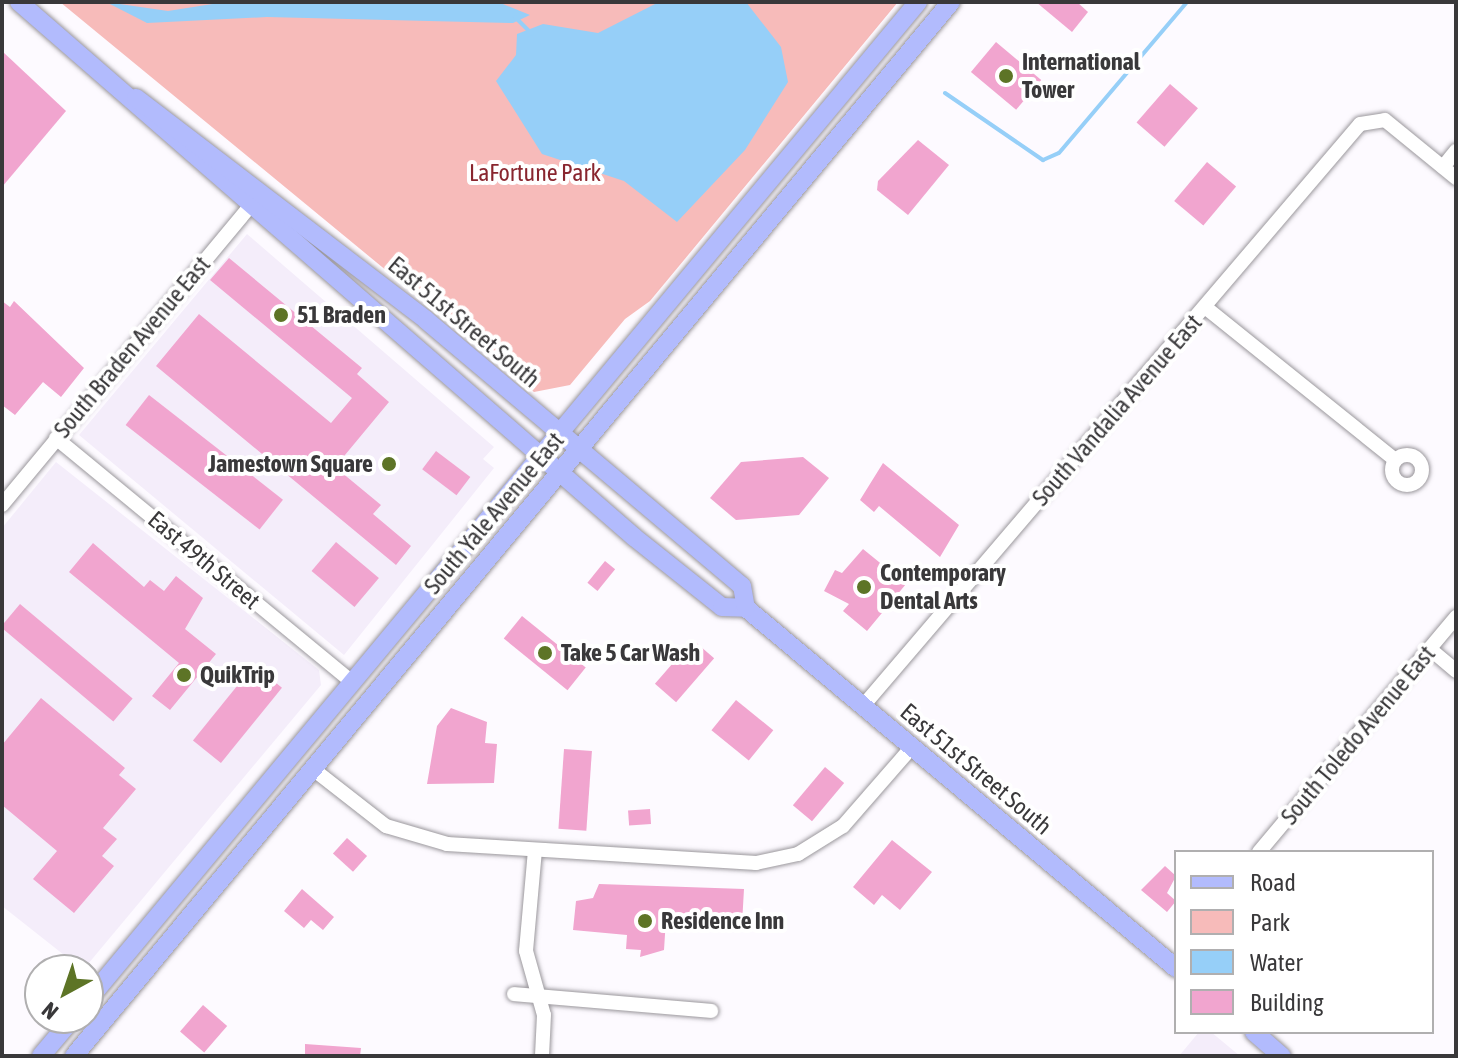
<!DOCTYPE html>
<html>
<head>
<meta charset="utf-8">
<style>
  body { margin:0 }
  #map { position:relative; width:1458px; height:1058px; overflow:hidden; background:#fdfaff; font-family:"Asap Condensed",sans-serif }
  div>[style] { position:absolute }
  .built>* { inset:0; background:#f4edfa }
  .green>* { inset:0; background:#f7bbba }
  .water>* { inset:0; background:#96cff8 }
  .stream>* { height:4px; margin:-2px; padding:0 2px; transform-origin:2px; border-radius:2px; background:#96cff8 }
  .building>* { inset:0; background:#f1a5cf; transform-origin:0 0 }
  .roads { filter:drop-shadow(0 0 2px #9b989d) drop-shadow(0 0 2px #9b989d) }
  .minor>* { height:14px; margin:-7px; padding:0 7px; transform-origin:7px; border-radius:7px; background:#fff }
  .minor>.ring { margin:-7px; padding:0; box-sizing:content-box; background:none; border:14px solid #fff; border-radius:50% }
  .major>* { height:18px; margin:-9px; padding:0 9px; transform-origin:9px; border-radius:9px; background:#b2bbfd }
  .dots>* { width:22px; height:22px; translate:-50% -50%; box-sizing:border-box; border:4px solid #fff; border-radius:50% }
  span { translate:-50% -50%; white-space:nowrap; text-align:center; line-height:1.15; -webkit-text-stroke:8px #fff; paint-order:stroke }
  .poi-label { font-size:24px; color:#39383a; font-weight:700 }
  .left { translate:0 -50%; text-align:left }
  .right { translate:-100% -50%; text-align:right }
  .park-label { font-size:24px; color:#89262f }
  .street-label { font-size:24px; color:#39383a }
  .frame { position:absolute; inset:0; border:4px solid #39383a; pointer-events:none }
  .legend { position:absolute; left:1174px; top:850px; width:260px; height:184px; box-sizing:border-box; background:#fff; border:2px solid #b0afb0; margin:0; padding:10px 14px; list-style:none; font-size:24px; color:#39383a }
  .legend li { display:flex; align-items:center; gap:16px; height:40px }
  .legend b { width:40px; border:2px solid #b0afb0 }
  .north { position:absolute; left:24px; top:954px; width:80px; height:80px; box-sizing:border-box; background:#fff; border:2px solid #b0afb0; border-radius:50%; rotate:220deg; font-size:22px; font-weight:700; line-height:32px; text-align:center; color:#39383a }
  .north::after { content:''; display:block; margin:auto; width:28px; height:36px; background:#5d7426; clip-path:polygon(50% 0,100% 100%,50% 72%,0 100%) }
</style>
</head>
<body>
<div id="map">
  <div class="built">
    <div style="clip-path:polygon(247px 234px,494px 447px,483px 459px,494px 468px,344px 655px,79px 435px)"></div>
    <div style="clip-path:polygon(56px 462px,319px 670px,321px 685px,83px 970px,2px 906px,2px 528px)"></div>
    <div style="clip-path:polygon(1199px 1032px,1211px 1032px,1240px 1056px,1179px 1056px)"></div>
  </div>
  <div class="green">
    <div style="clip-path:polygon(60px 2px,898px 2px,650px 301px,625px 319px,570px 385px,534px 392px)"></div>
  </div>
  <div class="water">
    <div style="clip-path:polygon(106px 2px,168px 11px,225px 2px,498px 2px,530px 15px,513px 23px,267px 17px,147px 23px)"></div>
    <div style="clip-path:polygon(659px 2px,746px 2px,781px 47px,788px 82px,745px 150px,677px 222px,624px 181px,542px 154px,496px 81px,516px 55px,517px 34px,543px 24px,598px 33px)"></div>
  </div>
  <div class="stream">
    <div style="left:515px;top:17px;width:24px;rotate:45deg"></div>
    <div style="left:945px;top:93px;width:119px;rotate:34.4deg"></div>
    <div style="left:1043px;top:160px;width:17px;rotate:-24deg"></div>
    <div style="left:1059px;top:153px;width:198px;rotate:-49.7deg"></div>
  </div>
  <div class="building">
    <div style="clip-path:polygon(1036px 2px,1077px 2px,1088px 12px,1072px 32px)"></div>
    <div style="left:996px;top:42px;width:59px;height:39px;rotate:40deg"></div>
    <div style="clip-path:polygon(2px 51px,66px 111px,2px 187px)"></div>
    <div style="left:1170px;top:84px;width:37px;height:51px;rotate:41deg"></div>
    <div style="clip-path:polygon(918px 140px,949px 165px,908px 215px,877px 190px,878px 181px)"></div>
    <div style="left:1207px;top:162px;width:38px;height:51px;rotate:40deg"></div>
    <div style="clip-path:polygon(229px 258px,362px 368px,357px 374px,389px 402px,335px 467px,381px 505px,373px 514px,411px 546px,396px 565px,156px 366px,199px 314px,331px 423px,352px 398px,210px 280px)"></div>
    <div style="clip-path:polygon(2px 301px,10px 307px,14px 301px,84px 368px,61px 397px,43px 382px,15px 415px,2px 405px)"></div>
    <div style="left:149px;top:395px;width:170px;height:38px;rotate:38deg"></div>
    <div style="left:436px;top:451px;width:43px;height:23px;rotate:37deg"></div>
    <div style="clip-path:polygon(803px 457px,829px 478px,799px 515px,736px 520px,710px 498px,741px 462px)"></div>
    <div style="clip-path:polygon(883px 463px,959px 525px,940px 557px,879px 506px,874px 512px,860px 500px)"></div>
    <div style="left:336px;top:542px;width:56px;height:38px;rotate:40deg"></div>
    <div style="clip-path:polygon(93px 543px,144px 587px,150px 580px,164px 591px,176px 576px,203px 598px,185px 629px,216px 654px,170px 710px,152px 696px,179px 663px,69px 572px)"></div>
    <div style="clip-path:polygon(863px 549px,906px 584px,867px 631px,843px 611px,849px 604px,824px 591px,835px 570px,842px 573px)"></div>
    <div style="left:605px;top:561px;width:13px;height:28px;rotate:39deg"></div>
    <div style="left:20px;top:604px;width:147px;height:30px;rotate:40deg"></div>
    <div style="left:522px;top:616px;width:82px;height:29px;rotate:39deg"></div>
    <div style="left:693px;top:640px;width:28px;height:58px;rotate:41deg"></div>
    <div style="left:254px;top:665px;width:36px;height:97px;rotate:39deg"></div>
    <div style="clip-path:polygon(41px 698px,125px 768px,119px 775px,136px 789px,103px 828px,117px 839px,102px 856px,114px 866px,74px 913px,33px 879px,57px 851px,2px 805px,2px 745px)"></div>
    <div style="left:736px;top:700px;width:48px;height:39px;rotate:39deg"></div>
    <div style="clip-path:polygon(451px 708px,487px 722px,485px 743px,497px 744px,494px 783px,427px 784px,437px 726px)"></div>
    <div style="left:564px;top:749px;width:28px;height:80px;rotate:4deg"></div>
    <div style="left:825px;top:767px;width:25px;height:50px;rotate:40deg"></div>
    <div style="left:650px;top:809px;width:15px;height:22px;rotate:86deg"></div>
    <div style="left:347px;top:838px;width:27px;height:21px;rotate:42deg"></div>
    <div style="clip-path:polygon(892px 840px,932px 872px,900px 910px,882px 895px,874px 905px,853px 887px)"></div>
    <div style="clip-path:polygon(1165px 866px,1176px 876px,1167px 893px,1176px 901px,1167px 912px,1141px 890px)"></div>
    <div style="clip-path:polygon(599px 884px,744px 889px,742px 924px,666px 919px,664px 950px,640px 957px,641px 950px,626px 949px,627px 935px,573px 930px,576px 901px,593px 898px)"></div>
    <div style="clip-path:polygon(302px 889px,334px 917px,323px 930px,311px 920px,304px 928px,284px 911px)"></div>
    <div style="left:203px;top:1005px;width:32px;height:35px;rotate:41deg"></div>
    <div style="clip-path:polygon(305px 1044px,361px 1048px,360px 1056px,305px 1056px)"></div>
  </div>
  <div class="roads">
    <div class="minor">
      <div style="left:1443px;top:167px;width:21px;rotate:-51deg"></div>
      <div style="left:1205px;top:307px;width:244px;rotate:38.8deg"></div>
      <div style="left:56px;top:438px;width:384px;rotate:39.5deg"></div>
      <div class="ring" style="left:1392px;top:455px;width:16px;height:16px"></div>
      <div style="left:2px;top:505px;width:399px;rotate:-50.3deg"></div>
      <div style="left:1430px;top:649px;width:34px;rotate:40deg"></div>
      <div style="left:863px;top:706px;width:765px;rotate:-49.5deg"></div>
      <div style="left:1360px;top:124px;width:25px;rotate:-9deg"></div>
      <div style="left:1385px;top:120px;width:92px;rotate:39.2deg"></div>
      <div style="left:313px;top:769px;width:93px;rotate:38deg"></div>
      <div style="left:386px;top:826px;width:64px;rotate:16.4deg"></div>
      <div style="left:447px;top:844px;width:310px;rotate:3.5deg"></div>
      <div style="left:756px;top:863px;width:43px;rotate:-12.1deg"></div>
      <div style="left:798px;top:854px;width:53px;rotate:-31.9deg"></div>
      <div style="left:843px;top:826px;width:105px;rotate:-48.9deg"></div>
      <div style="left:535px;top:850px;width:101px;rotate:95.1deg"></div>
      <div style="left:526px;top:951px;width:66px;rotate:74.3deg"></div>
      <div style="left:544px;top:1015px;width:41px;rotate:92.8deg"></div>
      <div style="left:1259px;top:852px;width:307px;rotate:-50deg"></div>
      <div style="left:514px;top:994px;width:198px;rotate:4.9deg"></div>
    </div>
    <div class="major">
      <div style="left:19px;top:2px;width:815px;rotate:41.02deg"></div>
      <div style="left:634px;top:537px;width:112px;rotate:38.5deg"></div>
      <div style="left:722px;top:607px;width:24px;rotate:2deg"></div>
      <div style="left:746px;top:608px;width:561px;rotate:39.94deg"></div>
      <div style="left:136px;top:98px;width:365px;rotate:37.4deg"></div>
      <div style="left:426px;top:320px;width:413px;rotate:40.1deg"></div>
      <div style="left:742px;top:586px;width:22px;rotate:80deg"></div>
      <div style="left:88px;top:1000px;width:1298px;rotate:-50.25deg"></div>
      <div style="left:1254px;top:1032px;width:37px;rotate:41deg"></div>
      <div style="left:41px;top:1056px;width:50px;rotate:-49.9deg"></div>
      <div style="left:74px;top:1056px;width:1371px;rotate:-50.24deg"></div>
    </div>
  </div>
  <div class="dots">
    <div style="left:1006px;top:76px;background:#5d7426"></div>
    <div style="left:281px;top:315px;background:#5d7426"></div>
    <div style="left:389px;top:464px;background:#5d7426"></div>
    <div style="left:864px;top:587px;background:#5d7426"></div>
    <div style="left:545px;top:653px;background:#5d7426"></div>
    <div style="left:184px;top:675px;background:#5d7426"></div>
    <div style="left:645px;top:921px;background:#5d7426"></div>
  </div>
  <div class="poi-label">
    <span class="left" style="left:1022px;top:76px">International<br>Tower</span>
    <span class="left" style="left:297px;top:315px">51 Braden</span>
    <span class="right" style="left:373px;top:464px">Jamestown Square</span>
    <span class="left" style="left:880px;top:587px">Contemporary<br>Dental Arts</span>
    <span class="left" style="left:561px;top:653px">Take 5 Car Wash</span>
    <span class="left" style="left:200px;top:675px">QuikTrip</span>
    <span class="left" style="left:661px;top:921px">Residence Inn</span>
  </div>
  <div class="park-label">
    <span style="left:535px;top:173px">LaFortune Park</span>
  </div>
  <div class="street-label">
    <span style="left:464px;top:322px;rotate:40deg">East 51st Street South</span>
    <span style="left:132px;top:347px;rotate:-50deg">South Braden Avenue East</span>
    <span style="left:1117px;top:410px;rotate:-49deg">South Vandalia Avenue East</span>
    <span style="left:494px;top:513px;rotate:-50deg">South Yale Avenue East</span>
    <span style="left:204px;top:560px;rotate:40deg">East 49th Street</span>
    <span style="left:1358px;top:735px;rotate:-50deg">South Toledo Avenue East</span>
    <span style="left:976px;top:769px;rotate:40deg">East 51st Street South</span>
  </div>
  <div class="frame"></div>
  <ul class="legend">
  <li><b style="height:10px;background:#b2bbfd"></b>Road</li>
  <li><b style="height:22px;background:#f7bbba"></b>Park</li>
  <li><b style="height:22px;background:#96cff8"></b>Water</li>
  <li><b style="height:22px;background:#f1a5cf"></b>Building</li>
  </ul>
  <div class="north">N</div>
</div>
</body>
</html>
